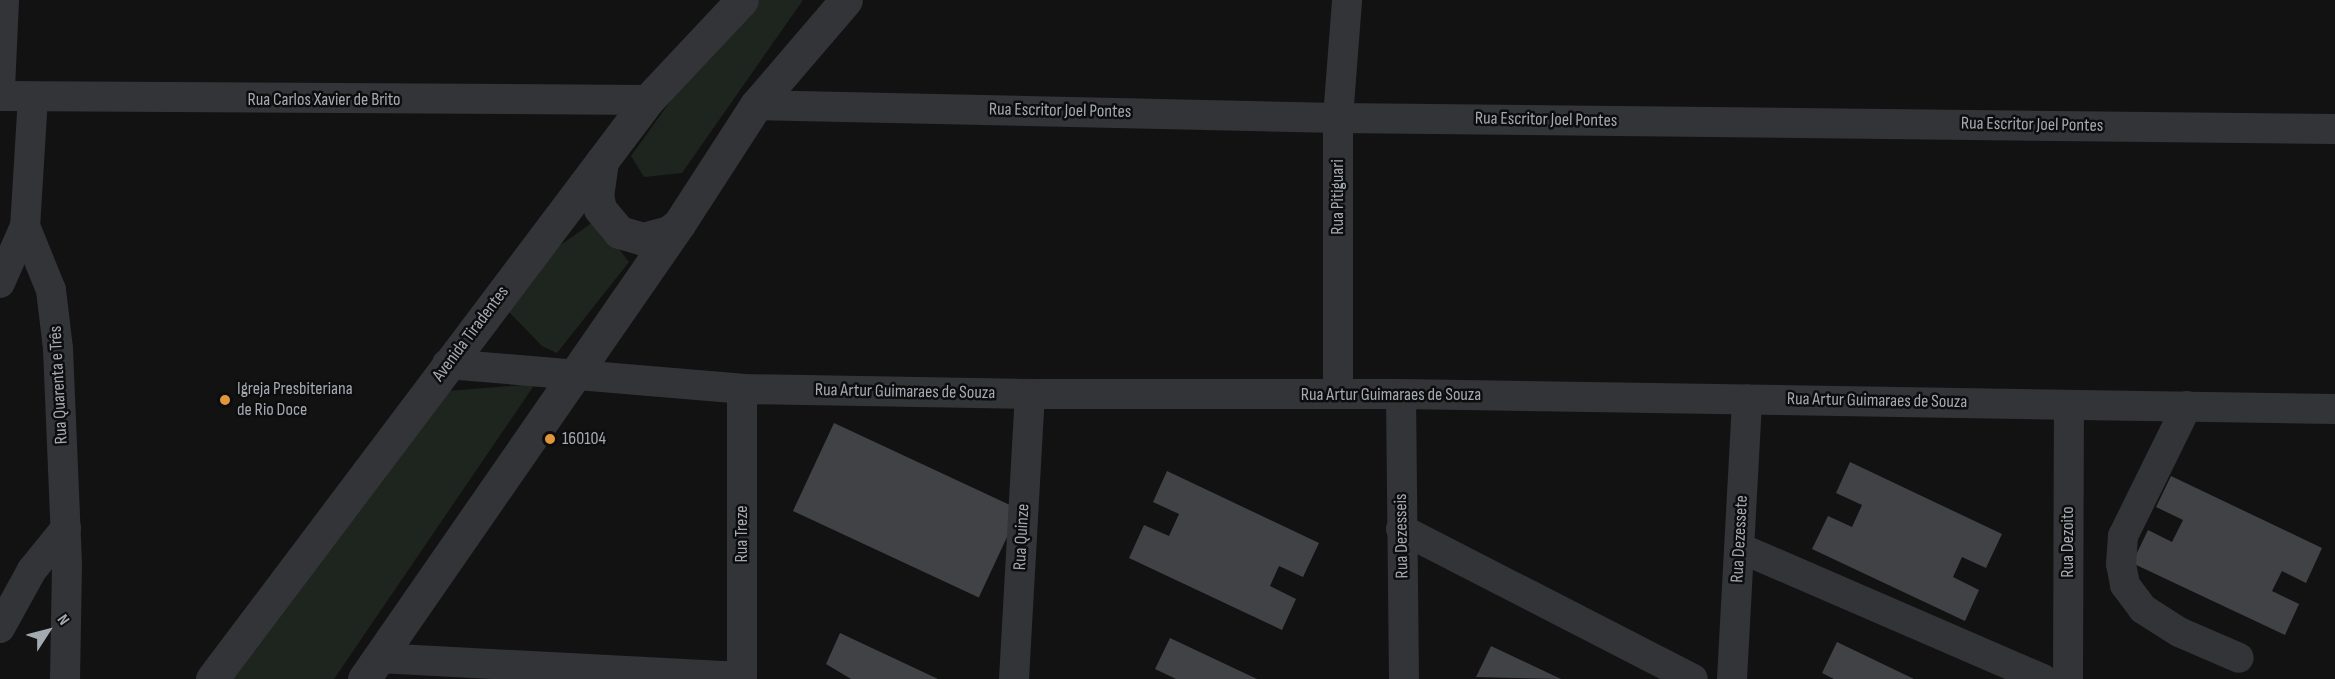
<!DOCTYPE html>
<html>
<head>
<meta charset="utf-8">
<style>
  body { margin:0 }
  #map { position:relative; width:2335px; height:679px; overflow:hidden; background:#121213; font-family:"Sofia Sans Condensed",sans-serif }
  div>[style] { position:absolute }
  .green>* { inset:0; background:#1e251e }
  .building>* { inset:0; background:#414246; transform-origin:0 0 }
  .minor>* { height:30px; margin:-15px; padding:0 15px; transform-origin:15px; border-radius:15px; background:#333437 }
  .tertiary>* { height:33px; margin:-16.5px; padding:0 16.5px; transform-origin:16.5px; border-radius:16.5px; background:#333437 }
  .dots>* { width:16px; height:16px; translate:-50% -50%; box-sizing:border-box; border:3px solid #0d0d0e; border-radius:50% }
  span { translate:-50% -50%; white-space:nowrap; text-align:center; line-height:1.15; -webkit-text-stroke:5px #0d0d0e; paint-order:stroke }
  .street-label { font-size:18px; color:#a4aab2 }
  .poi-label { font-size:18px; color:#a4aab2 }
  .left { translate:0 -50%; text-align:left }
  .north { position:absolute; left:18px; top:601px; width:60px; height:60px; -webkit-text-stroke:4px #0d0d0e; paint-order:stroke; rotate:54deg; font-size:16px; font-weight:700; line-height:24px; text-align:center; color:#a4aab2 }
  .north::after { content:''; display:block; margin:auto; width:21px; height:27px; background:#a4aab2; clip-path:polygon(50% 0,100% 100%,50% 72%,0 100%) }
</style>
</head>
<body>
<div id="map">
  <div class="green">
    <div style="clip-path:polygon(743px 0,803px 0,682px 173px,644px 177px,631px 156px)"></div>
    <div style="clip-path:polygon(596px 220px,629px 262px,557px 353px,542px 346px,506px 309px,559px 246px)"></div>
    <div style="clip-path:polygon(535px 384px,334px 679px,225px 679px,436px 392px)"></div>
  </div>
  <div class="building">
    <div style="left:834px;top:423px;width:205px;height:97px;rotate:25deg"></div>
    <div style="clip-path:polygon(1850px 462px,2002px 534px,1986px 568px,1962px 557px,1953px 577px,1979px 590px,1965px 621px,1812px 549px,1828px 516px,1852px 527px,1862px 505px,1836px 493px)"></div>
    <div style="clip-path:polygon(1167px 471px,1319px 543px,1303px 577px,1279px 566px,1270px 586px,1296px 599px,1282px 630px,1129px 558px,1144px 525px,1169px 536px,1179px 514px,1153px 502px)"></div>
    <div style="clip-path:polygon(2171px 476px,2322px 548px,2306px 583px,2282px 571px,2272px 591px,2299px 604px,2285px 635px,2132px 563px,2148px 530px,2172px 542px,2183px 520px,2156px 507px)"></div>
    <div style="clip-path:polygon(840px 633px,938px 679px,851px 679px,826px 664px)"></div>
    <div style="clip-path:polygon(1170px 638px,1257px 679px,1176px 679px,1155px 669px)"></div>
    <div style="clip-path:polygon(1837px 642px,1914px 679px,1834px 679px,1822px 673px)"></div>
    <div style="clip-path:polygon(1491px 646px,1561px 679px,1476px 677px)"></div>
  </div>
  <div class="minor">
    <div style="left:0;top:89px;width:89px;rotate:-87.4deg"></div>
    <div style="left:0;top:96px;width:648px;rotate:0.35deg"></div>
    <div style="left:33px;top:97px;width:129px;rotate:93.5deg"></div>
    <div style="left:25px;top:226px;width:69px;rotate:67.9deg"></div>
    <div style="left:51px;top:290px;width:59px;rotate:83.2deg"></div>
    <div style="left:58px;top:349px;width:216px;rotate:87.6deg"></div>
    <div style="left:67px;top:565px;width:114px;rotate:91deg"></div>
    <div style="left:756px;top:105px;width:582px;rotate:1.28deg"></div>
    <div style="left:1338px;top:118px;width:997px;rotate:0.63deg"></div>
    <div style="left:0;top:283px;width:62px;rotate:-66.3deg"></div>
    <div style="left:447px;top:364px;width:296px;rotate:4.8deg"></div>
    <div style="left:742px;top:389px;width:288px;rotate:1deg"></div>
    <div style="left:1030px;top:394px;width:371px"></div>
    <div style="left:1401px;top:394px;width:934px;rotate:0.92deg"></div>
    <div style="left:742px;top:389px;width:290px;rotate:90deg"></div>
    <div style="left:1338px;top:394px;width:276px;rotate:-90deg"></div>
    <div style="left:1338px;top:118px;width:118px;rotate:-85.6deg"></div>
    <div style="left:1401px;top:394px;width:285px;rotate:89.4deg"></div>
    <div style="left:2187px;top:406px;width:145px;rotate:116.2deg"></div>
    <div style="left:2123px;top:536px;width:28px;rotate:94deg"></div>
    <div style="left:2121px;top:564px;width:21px;rotate:79deg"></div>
    <div style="left:2125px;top:585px;width:30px;rotate:53deg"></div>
    <div style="left:2143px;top:609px;width:43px;rotate:32.6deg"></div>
    <div style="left:2179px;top:632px;width:65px;rotate:23.4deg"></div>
    <div style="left:1401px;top:529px;width:328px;rotate:27.2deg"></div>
    <div style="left:1740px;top:548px;width:330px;rotate:23.4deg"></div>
    <div style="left:0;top:628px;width:66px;rotate:-61.1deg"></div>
    <div style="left:32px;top:570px;width:54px;rotate:-51deg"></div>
    <div style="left:378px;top:658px;width:364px;rotate:3deg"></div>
    <div style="left:1014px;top:679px;width:285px;rotate:-86.8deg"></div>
    <div style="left:1732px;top:679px;width:280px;rotate:-86.9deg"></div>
    <div style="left:2068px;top:679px;width:274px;rotate:-89.8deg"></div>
  </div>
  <div class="tertiary">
    <div style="left:602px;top:161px;width:34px;rotate:98deg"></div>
    <div style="left:597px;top:195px;width:14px;rotate:78deg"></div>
    <div style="left:600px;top:209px;width:30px;rotate:50deg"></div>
    <div style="left:619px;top:232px;width:25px;rotate:16deg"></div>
    <div style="left:643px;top:239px;width:27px;rotate:-15deg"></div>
    <div style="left:669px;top:232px;width:13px;rotate:-39deg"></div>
    <div style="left:212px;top:679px;width:725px;rotate:-53.02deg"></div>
    <div style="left:648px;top:100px;width:137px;rotate:-46.8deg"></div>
    <div style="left:364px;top:679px;width:553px;rotate:-55.3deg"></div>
    <div style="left:679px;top:224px;width:142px;rotate:-57.1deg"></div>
    <div style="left:756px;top:105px;width:138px;rotate:-49.4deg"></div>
  </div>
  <div class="dots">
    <div style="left:225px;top:400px;background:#df963d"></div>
    <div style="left:550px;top:439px;background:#df963d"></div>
  </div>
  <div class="street-label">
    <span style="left:324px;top:100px">Rua Carlos Xavier de Brito</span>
    <span style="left:1060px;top:111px;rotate:1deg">Rua Escritor Joel Pontes</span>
    <span style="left:1546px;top:120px;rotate:1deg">Rua Escritor Joel Pontes</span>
    <span style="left:2032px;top:125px;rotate:1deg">Rua Escritor Joel Pontes</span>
    <span style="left:1338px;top:197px;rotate:-90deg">Rua Pitiguari</span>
    <span style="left:471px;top:334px;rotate:-53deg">Avenida Tiradentes</span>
    <span style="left:59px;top:385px;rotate:-93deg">Rua Quarenta e Três</span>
    <span style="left:905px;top:392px;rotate:1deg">Rua Artur Guimaraes de Souza</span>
    <span style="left:1391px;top:395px">Rua Artur Guimaraes de Souza</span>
    <span style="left:1877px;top:401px;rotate:1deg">Rua Artur Guimaraes de Souza</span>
    <span style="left:742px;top:534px;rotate:-90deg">Rua Treze</span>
    <span style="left:1402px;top:536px;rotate:-91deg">Rua Dezesseis</span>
    <span style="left:1022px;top:537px;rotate:-87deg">Rua Quinze</span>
    <span style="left:1740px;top:539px;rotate:-87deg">Rua Dezessete</span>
    <span style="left:2068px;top:542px;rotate:-90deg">Rua Dezoito</span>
  </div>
  <div class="poi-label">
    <span class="left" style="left:237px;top:400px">Igreja Presbiteriana<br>de Rio Doce</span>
    <span class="left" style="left:562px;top:439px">160104</span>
  </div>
  <div class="north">N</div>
</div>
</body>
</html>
